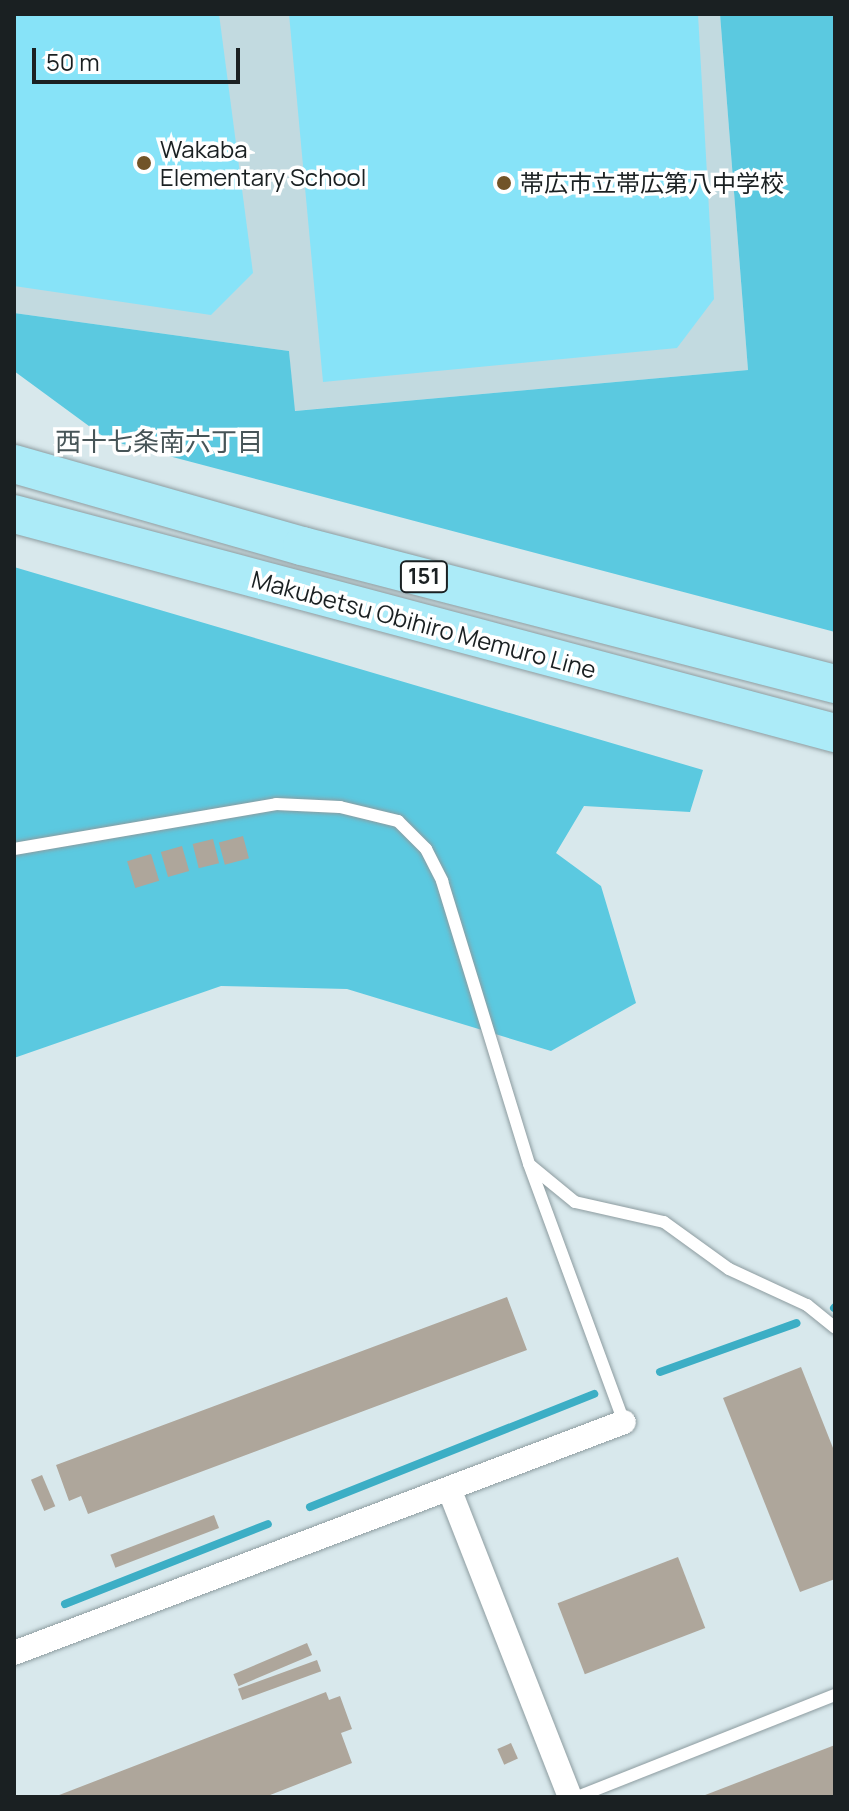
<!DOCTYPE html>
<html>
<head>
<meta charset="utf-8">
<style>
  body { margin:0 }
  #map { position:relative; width:849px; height:1811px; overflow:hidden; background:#d8e8ec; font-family:Manrope,"Noto Sans JP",sans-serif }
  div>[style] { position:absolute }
  .built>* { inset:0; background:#c2dae0 }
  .green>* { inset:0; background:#87e3f8 }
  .forest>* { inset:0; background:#5bc9e0 }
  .stream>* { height:8px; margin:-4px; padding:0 4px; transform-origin:4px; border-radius:4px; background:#3caec5 }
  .building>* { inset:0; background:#aea69b; transform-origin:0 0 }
  .roads { filter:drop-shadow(0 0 2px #8d9ca0) drop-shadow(0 0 2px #8d9ca0) }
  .service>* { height:12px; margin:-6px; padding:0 6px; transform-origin:6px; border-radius:6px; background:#fff }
  .minor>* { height:24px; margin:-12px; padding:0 12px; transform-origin:12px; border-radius:12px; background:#fff }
  .primary>* { height:38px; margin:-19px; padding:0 19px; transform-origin:19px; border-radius:19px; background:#acebf8 }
  .dots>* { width:22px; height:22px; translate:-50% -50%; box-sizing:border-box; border:4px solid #fff; border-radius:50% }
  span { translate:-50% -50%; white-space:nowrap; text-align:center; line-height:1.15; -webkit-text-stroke:7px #fff; paint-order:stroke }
  .shield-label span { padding:2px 6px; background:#fff; border:2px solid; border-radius:6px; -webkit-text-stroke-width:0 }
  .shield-label { font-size:22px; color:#1a2022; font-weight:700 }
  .poi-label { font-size:24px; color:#1a2022 }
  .left { translate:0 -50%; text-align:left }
  .street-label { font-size:24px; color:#1a2022 }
  .neighbourhood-label { font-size:26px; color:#475558 }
  .frame { position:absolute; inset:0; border:16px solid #1a2022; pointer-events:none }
  .scale { position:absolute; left:32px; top:48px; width:208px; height:36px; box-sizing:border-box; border:4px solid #1a2022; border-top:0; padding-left:10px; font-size:24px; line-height:28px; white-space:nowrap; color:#1a2022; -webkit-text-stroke:6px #fff; paint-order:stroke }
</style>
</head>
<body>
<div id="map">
  <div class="built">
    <div style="clip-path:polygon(14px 14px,720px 14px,748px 370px,294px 411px,289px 351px,14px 313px)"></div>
  </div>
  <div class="green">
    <div style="clip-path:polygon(14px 14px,219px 14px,253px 273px,211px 315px,14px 286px)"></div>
    <div style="clip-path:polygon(289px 14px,698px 14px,714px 299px,677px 348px,323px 382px)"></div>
  </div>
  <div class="forest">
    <div style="clip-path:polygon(720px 14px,835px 14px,835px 632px,108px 440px,14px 371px,14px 313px,289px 351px,295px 411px,748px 370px)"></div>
    <div style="clip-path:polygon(14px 567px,703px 770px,690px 812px,584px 806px,556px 853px,601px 886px,636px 1003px,551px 1051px,347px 989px,221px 986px,14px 1058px)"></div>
  </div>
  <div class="stream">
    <div style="left:834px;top:1308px;width:1px;rotate:-45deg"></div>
    <div style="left:660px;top:1372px;width:145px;rotate:-19.7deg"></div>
    <div style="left:310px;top:1507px;width:306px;rotate:-21.7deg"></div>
    <div style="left:65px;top:1604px;width:218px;rotate:-21.5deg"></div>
  </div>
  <div class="building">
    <div style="left:243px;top:836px;width:23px;height:25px;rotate:75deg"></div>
    <div style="left:213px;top:839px;width:25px;height:21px;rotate:76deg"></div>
    <div style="left:182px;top:846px;width:26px;height:22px;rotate:74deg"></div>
    <div style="left:151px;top:854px;width:28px;height:25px;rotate:73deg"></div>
    <div style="clip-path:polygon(507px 1297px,527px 1350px,88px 1514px,81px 1496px,69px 1501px,56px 1465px)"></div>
    <div style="clip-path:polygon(801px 1367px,835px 1453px,835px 1579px,800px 1592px,723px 1398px)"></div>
    <div style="left:42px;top:1475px;width:34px;height:12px;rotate:67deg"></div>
    <div style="left:214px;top:1515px;width:14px;height:111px;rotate:69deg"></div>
    <div style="left:678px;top:1557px;width:76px;height:129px;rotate:69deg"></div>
    <div style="left:307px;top:1643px;width:13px;height:80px;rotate:67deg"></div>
    <div style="left:317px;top:1660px;width:12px;height:84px;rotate:70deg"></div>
    <div style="clip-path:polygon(326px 1692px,329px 1700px,340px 1696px,352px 1729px,341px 1733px,352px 1763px,265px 1797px,54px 1797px)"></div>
    <div style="left:511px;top:1743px;width:17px;height:15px;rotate:66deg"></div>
    <div style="clip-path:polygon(835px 1745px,835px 1797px,700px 1797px)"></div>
  </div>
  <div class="roads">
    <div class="service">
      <div style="left:14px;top:849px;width:266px;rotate:-9.7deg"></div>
      <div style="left:276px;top:804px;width:64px;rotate:2.7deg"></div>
      <div style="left:340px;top:807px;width:60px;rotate:13.6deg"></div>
      <div style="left:398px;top:821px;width:40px;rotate:45deg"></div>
      <div style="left:426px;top:849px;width:36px;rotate:63deg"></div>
      <div style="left:442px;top:881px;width:296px;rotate:72.9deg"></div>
      <div style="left:529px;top:1164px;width:275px;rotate:69.8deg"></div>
      <div style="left:531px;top:1166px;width:57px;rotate:39.3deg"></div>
      <div style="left:575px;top:1202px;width:91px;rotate:12.7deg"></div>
      <div style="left:664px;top:1222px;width:80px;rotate:35.9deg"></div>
      <div style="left:729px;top:1269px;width:86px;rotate:24.8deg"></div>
      <div style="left:807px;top:1305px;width:36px;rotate:39deg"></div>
      <div style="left:577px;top:1797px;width:277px;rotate:-21.6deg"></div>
    </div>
    <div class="minor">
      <div style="left:450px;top:1491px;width:329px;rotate:68.6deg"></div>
      <div style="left:14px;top:1653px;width:652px;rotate:-20.74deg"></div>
    </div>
    <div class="primary">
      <div style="left:14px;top:464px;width:299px;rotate:15.9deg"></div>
      <div style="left:302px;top:546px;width:551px;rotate:14.52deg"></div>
      <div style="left:14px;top:514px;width:850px;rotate:14.94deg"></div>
    </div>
  </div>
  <div class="dots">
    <div style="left:144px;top:163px;background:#715428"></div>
    <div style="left:504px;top:183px;background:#715428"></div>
  </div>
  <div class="shield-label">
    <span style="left:424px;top:577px">151</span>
  </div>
  <div class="poi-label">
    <span class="left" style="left:160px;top:163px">Wakaba<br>Elementary School</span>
    <span class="left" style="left:520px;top:183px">帯広市立帯広第八中学校</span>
  </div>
  <div class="street-label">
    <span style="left:424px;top:624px;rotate:15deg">Makubetsu Obihiro Memuro Line</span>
  </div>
  <div class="neighbourhood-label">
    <span style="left:159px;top:442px">西十七条南六丁目</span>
  </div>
  <div class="frame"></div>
  <div class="scale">50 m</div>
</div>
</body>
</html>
